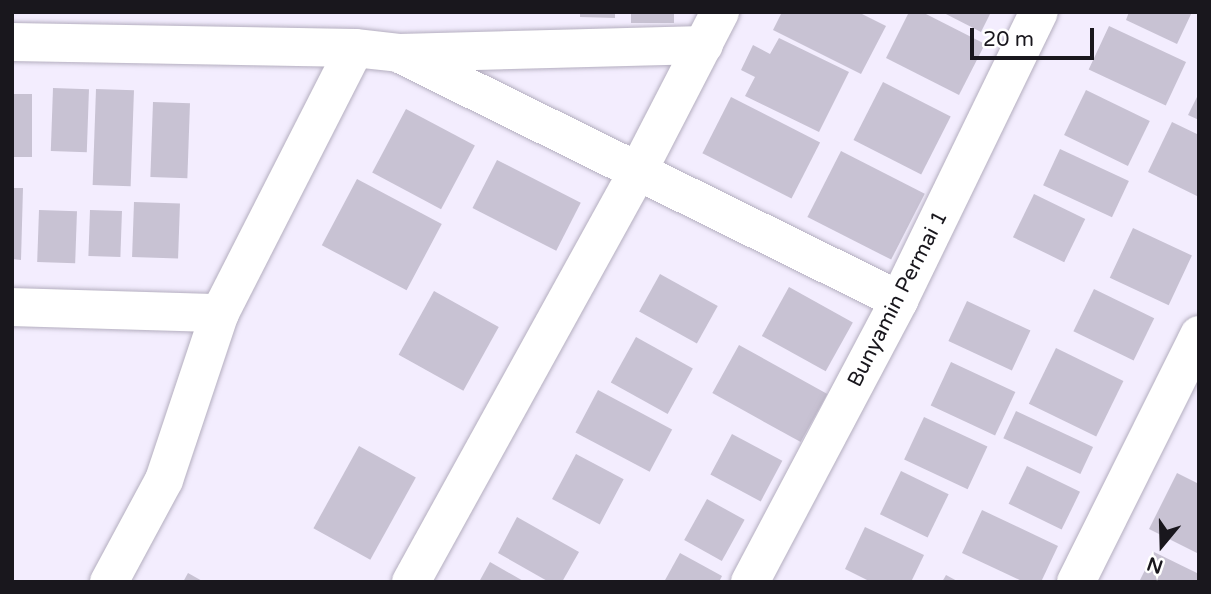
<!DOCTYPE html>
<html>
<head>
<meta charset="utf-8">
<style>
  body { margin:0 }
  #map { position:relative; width:1211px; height:594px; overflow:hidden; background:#f3edfe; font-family:"Varela Round",sans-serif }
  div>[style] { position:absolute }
  .building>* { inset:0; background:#c8c2d3; transform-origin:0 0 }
  .roads { filter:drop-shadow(0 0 2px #b4aebf) drop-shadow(0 0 2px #b4aebf) }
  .minor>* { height:38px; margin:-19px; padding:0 19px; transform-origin:19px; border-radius:19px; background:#fff }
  span { translate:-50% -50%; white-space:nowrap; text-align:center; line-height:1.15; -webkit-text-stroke:5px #fff; paint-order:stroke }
  .street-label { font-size:21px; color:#19171d }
  .frame { position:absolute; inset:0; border:14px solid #19171d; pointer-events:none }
  .north { position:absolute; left:1127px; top:510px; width:70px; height:70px; -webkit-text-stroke:5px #fff; paint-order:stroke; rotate:199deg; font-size:19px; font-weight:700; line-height:28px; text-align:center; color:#19171d }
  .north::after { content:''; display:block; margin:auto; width:24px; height:32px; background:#19171d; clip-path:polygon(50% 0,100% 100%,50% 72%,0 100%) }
  .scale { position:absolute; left:970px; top:28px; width:124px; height:32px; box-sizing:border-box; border:4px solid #19171d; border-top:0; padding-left:9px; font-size:21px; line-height:24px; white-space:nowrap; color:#19171d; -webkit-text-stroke:5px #fff; paint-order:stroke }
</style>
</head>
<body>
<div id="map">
  <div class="building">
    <div style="clip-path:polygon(580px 12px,615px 12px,615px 18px,580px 17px)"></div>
    <div style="left:631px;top:12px;width:43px;height:11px"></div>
    <div style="clip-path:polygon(782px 12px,858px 12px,886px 26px,861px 74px,773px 30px)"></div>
    <div style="clip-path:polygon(909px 12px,922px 12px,985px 44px,959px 95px,886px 58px)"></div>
    <div style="clip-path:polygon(942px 12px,991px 12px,981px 32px)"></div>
    <div style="clip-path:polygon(1129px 12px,1192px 12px,1177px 44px,1126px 20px)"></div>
    <div style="left:1109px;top:26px;width:85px;height:48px;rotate:25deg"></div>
    <div style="clip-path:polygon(779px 38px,849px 72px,819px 132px,745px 96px,755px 77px,741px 70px,753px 45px,770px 54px)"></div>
    <div style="left:883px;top:82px;width:76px;height:65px;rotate:27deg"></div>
    <div style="left:53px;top:88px;width:36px;height:63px;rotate:2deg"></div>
    <div style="left:96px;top:89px;width:38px;height:96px;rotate:2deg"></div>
    <div style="left:1086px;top:90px;width:71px;height:50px;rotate:26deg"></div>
    <div style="clip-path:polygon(1199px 93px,1199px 120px,1188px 115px)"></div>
    <div style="left:12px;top:94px;width:20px;height:63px"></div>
    <div style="left:731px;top:97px;width:100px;height:63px;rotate:27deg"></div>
    <div style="left:153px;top:102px;width:37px;height:75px;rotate:2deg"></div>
    <div style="left:406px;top:109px;width:78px;height:72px;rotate:28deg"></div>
    <div style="clip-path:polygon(1172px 122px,1199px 135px,1199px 197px,1148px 172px)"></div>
    <div style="left:1060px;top:149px;width:76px;height:40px;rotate:25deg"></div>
    <div style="left:841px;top:151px;width:94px;height:74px;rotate:27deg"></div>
    <div style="left:497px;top:160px;width:94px;height:54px;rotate:27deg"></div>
    <div style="left:357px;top:179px;width:96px;height:75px;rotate:28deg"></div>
    <div style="clip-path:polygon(12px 188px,23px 188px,21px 260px,12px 259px)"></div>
    <div style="left:1034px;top:194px;width:57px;height:48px;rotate:26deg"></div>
    <div style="left:134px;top:202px;width:46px;height:55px;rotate:2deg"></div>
    <div style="left:39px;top:210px;width:38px;height:52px;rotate:2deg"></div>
    <div style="left:90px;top:210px;width:32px;height:46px;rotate:2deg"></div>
    <div style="left:1133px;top:228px;width:65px;height:55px;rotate:25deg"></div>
    <div style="left:660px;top:274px;width:66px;height:43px;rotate:29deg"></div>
    <div style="left:789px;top:287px;width:73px;height:56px;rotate:29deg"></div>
    <div style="left:1094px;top:289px;width:67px;height:47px;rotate:26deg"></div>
    <div style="left:434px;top:291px;width:74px;height:73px;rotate:29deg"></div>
    <div style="left:967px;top:301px;width:70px;height:44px;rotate:25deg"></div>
    <div style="left:636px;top:337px;width:65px;height:52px;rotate:29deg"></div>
    <div style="left:739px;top:345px;width:101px;height:55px;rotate:29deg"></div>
    <div style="left:1056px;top:348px;width:75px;height:62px;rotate:26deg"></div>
    <div style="left:951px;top:362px;width:71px;height:48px;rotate:25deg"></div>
    <div style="left:598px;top:390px;width:84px;height:48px;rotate:28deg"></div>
    <div style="left:1016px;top:411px;width:85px;height:30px;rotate:25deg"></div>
    <div style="left:924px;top:417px;width:70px;height:47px;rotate:25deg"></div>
    <div style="left:732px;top:434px;width:57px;height:46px;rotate:28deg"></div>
    <div style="left:359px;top:446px;width:65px;height:94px;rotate:29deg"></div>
    <div style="left:576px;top:454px;width:54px;height:51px;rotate:28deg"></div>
    <div style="left:1027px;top:466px;width:59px;height:42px;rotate:26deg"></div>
    <div style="left:901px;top:471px;width:53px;height:48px;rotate:26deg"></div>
    <div style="clip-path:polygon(1177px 473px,1199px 484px,1199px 554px,1149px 529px)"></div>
    <div style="left:707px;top:499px;width:43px;height:47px;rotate:29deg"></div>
    <div style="clip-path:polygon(982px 510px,1058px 546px,1041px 582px,1024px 582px,962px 553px)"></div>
    <div style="clip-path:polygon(517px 517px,579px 552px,562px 582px,549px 582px,498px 553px)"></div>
    <div style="clip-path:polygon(865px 527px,924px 555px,911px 582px,871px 582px,845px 569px)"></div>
    <div style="clip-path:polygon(1154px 552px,1199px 574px,1199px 582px,1139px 582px)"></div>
    <div style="clip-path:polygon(680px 553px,722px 576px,719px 582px,664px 582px)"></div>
    <div style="clip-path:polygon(490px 562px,525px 582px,479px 582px)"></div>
    <div style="clip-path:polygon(188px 573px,204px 582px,183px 582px)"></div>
    <div style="clip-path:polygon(946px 575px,959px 582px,942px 582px)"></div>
  </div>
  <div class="roads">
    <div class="minor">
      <div style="left:12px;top:42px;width:343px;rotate:1deg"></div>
      <div style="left:355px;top:48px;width:44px;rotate:6.5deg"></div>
      <div style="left:399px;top:53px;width:305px;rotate:-1.5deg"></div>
      <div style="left:404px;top:56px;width:552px;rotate:26.24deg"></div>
      <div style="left:12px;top:307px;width:208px;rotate:1.7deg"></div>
      <div style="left:109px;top:582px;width:116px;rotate:-61.7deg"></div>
      <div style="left:164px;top:480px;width:176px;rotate:-71.5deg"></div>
      <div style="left:220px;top:313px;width:297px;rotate:-63deg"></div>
      <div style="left:411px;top:582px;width:472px;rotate:-61.1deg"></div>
      <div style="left:639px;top:169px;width:177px;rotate:-62.7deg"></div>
      <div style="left:750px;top:582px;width:319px;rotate:-62.1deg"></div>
      <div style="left:899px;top:300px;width:320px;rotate:-64.1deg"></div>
      <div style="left:1076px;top:582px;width:276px;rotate:-63.5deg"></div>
    </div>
  </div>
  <div class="street-label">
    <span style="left:898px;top:299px;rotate:-63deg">Bunyamin Permai 1</span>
  </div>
  <div class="frame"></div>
  <div class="north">N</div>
  <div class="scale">20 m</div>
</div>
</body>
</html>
